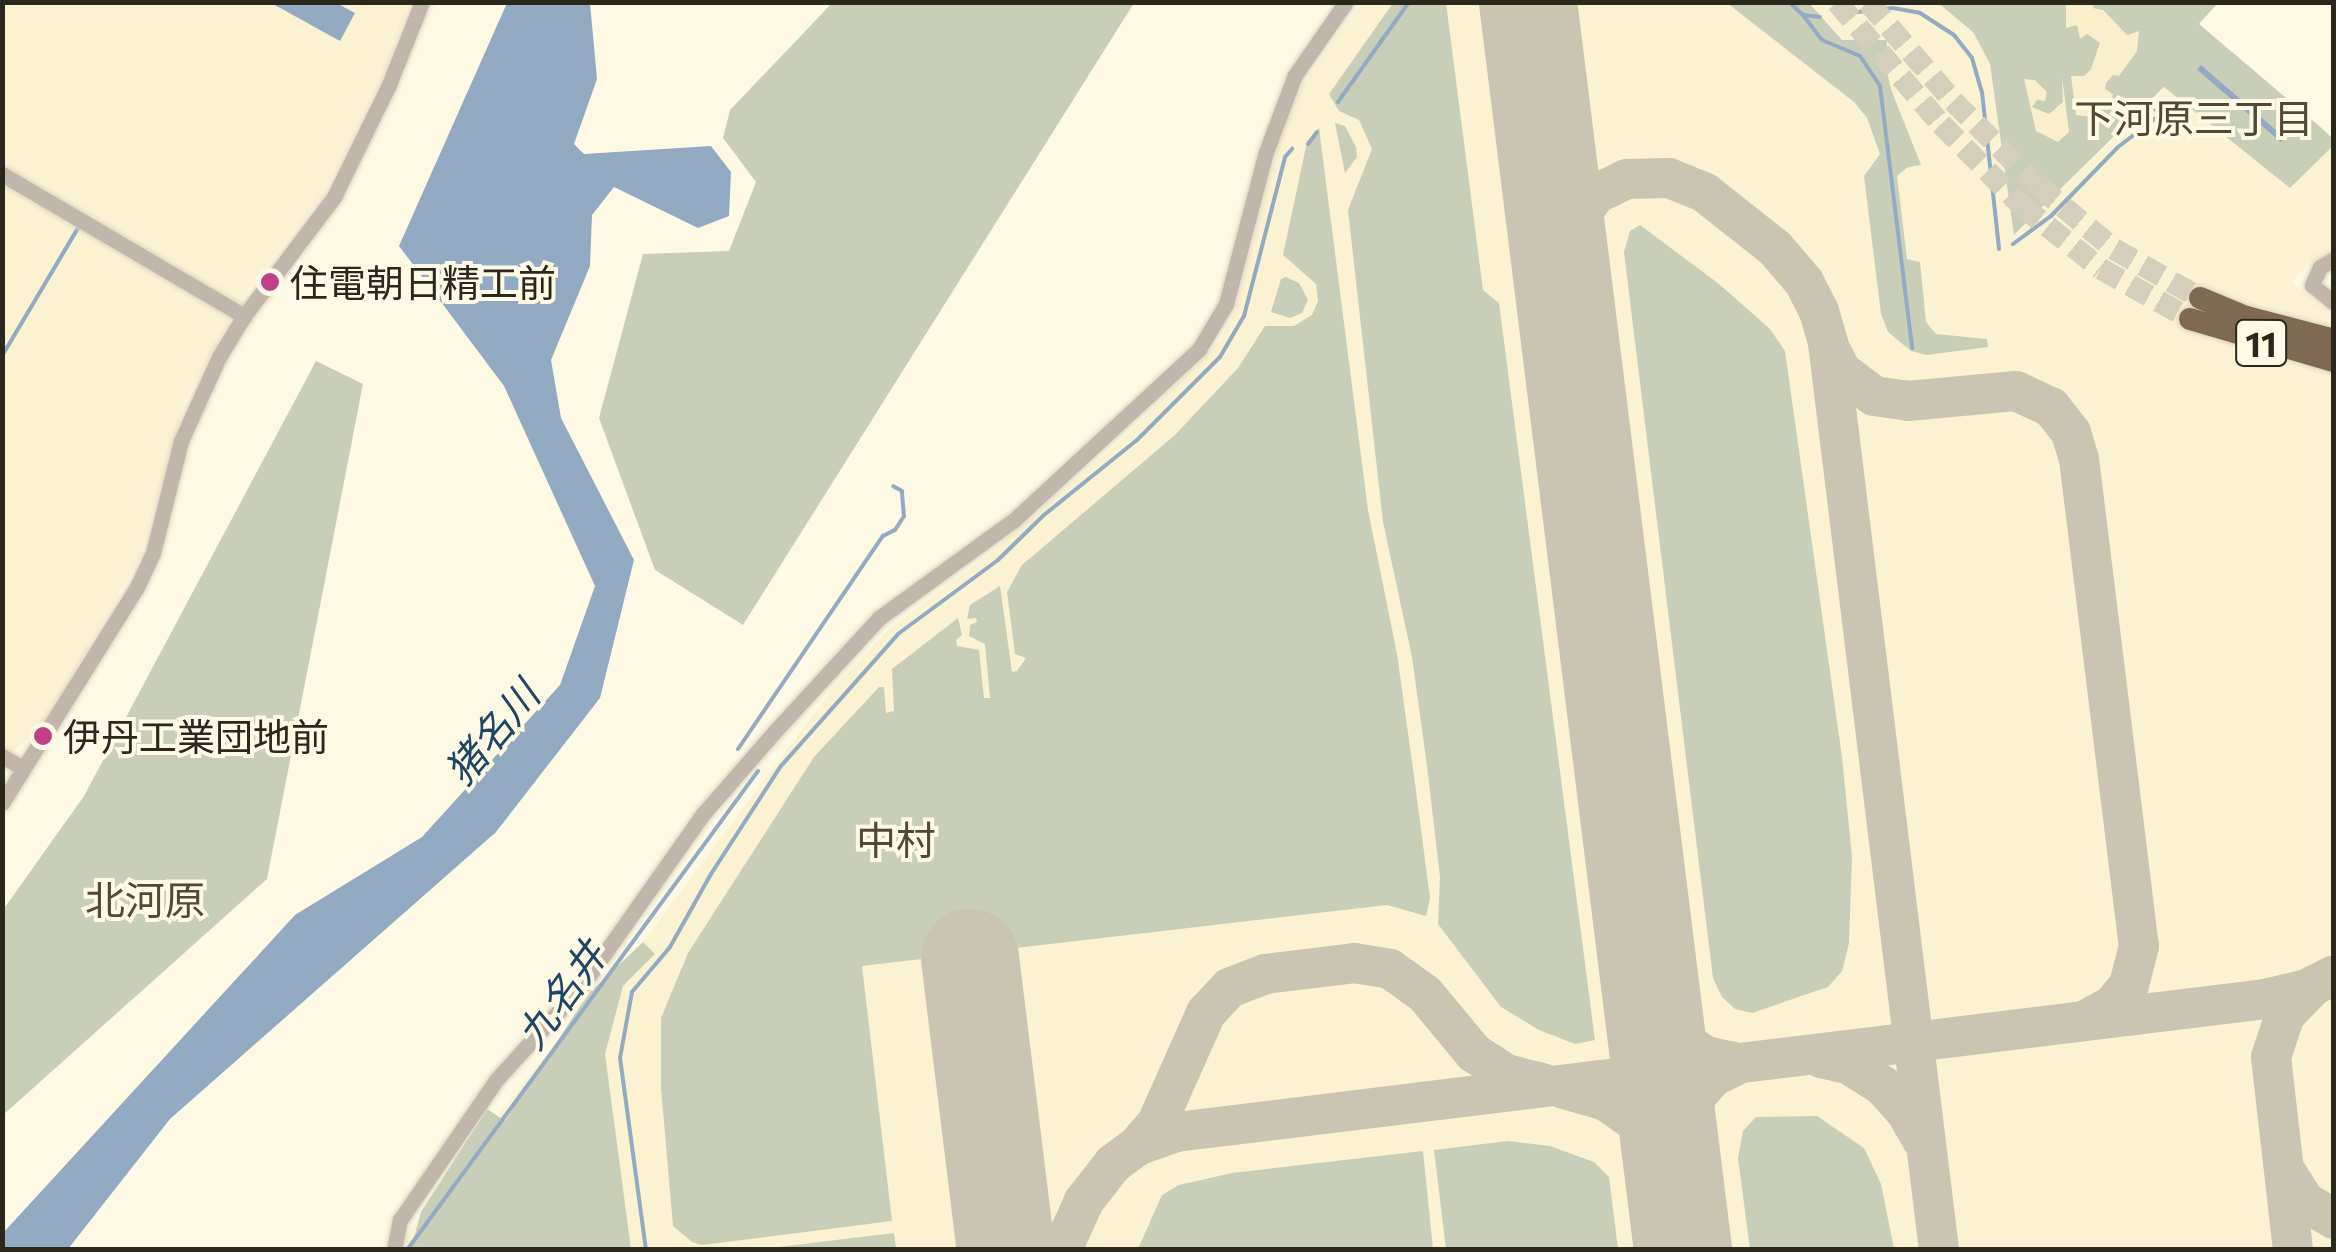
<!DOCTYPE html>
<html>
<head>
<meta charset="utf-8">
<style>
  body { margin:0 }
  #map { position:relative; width:2336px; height:1252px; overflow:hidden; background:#fef9e4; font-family:Commissioner,"Noto Sans JP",sans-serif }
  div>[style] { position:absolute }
  .built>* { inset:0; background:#faf2d0 }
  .green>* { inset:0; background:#c9ceb9 }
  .sand>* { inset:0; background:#f9efca }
  .water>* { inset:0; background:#93abc2; transform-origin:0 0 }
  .stream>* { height:4px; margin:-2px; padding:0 2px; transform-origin:2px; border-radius:2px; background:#93abc2 }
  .taxiway>* { height:40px; margin:-20px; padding:0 20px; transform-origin:20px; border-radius:20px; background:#cac5b2 }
  .runway>* { height:98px; margin:-49px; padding:0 49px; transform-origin:49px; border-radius:49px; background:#cac5b2 }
  .highway-tunnel>* { height:22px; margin-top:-11px; transform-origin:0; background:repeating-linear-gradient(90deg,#d4cfbc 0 22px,transparent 0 33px) }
  .roads { filter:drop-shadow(0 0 2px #d8d3c0) drop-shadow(0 0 2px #d8d3c0) }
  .minor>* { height:15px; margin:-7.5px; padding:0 7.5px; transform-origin:7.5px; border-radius:7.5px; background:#c0b6ab }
  .highway>* { height:22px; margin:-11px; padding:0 11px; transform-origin:11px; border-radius:11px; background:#7e6a53 }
  .dots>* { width:28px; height:28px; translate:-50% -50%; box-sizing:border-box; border:5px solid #fef9e4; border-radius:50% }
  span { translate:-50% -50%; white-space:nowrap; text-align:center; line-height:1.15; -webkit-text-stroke:8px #fef9e4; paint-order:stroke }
  .shield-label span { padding:2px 8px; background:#fef9e4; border:2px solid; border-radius:8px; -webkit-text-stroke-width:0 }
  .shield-label { font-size:35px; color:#2a271d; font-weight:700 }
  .poi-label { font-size:38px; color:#2a271d }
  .left { translate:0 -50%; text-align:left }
  .neighbourhood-label { font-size:40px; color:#504a34 }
  .water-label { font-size:40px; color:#1e4668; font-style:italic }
  .frame { position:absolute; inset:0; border:5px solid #2a271d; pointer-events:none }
</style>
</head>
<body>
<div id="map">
  <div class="built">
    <div style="clip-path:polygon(2px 3px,410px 3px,384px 73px,322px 196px,237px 304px,3px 167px)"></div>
    <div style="clip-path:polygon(1361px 3px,1937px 3px,1973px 32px,1990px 64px,2015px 235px,2165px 88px,2290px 188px,2333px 147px,2333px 253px,2308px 264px,2292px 283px,2332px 316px,2334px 324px,2333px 1249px,404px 1250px,405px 1237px,534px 1069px,643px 942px,834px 687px,889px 629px,989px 554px,1126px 436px,1220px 340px,1235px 311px,1281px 131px,1302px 86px)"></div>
    <div style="clip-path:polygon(3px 182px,228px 315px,229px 321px,186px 399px,139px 559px,43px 726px,11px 753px,3px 768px)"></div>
  </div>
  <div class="green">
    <div style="clip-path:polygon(833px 2px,1134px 3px,743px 625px,655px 570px,599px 418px,643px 254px,729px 251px,756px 182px,723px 138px,730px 110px)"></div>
    <div style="clip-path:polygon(1393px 3px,1446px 3px,1483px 290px,1499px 303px,1595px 1040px,1575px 1044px,1539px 1030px,1501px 1007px,1438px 924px,1440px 877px,1427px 766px,1412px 657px,1383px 522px,1348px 210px,1372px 149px,1359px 120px,1339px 111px,1329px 94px)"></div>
    <div style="clip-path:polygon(1727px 3px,1809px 3px,1842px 40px,1887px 40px,1885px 65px,1892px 92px,1921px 165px,1908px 167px,1897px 176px,1907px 259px,1920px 262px,1926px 322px,1936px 334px,1987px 339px,1988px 347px,1927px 355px,1911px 351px,1888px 332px,1881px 314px,1864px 176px,1880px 154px,1867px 118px,1854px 102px)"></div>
    <div style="clip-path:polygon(1938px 3px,2218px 3px,2199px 24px,2325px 131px,2333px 139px,2333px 146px,2290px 188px,2164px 87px,2014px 235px,1990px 64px,1973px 32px)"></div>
    <div style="clip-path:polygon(1335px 123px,1345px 126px,1356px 147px,1357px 157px,1345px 173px)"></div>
    <div style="clip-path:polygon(1319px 128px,1368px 510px,1397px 654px,1414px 776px,1430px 898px,1426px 916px,1387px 905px,862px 966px,892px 1221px,702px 1245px,692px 1242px,673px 1226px,661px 1088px,661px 1018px,688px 953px,814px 757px,879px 687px,884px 687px,886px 713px,894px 711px,892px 669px,958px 618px,962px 635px,956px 640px,957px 646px,979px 650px,984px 698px,990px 698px,985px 644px,969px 636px,970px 625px,977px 622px,976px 618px,967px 619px,970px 605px,1000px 586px,1012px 672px,1017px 671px,1026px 658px,1015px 654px,1007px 592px,1022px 565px,1175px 435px,1238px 368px,1265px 326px,1294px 326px,1312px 315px,1318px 301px,1316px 284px,1283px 255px,1307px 142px)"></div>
    <div style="clip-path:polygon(1640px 225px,1719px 284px,1770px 329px,1785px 351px,1842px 757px,1852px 857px,1849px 943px,1842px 971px,1828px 987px,1752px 1013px,1735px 1009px,1722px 997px,1713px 978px,1624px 252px,1630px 231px)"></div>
    <div style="clip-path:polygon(1286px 277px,1299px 283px,1308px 300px,1302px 313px,1290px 318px,1271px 312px,1281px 279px)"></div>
    <div style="clip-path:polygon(316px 361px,363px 384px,267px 879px,3px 1115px,3px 910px,84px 796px)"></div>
    <div style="clip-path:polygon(643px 942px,655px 954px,623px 986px,605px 1054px,631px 1249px,411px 1249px,421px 1212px,487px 1109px,505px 1121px,588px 994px)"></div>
    <div style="clip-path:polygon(1817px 1116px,1864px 1148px,1881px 1184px,1894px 1249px,1750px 1249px,1738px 1158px,1743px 1131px,1756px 1117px)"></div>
    <div style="clip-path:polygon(1508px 1141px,1550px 1146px,1594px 1162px,1609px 1177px,1618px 1249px,1446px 1249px,1434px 1150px)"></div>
    <div style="clip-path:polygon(1423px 1151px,1433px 1249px,1138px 1249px,1162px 1195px,1179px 1185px,1232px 1173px)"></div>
    <div style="clip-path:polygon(894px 1233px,896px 1249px,761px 1249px)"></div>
  </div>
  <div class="sand">
    <div style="clip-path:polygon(2066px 3px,2094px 3px,2093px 8px,2103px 10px,2127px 35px,2139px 31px,2137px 51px,2119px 76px,2113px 75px,2106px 83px,2105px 89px,2113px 94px,2111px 107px,2097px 105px,2094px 117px,2076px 115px,2071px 76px,2084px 76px,2091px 69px,2100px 43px,2087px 34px,2080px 39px,2077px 25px,2066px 28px)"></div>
    <div style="clip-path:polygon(2062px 76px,2069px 132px,2058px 142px,2036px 131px,2024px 79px,2035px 80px,2047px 92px,2045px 101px,2037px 100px,2032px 107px,2049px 114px,2063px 102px)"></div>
  </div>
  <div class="water">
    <div style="clip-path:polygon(336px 3px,355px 13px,340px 41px,273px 4px)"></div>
    <div style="clip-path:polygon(507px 3px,590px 3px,597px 79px,574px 144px,584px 154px,711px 146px,731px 172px,729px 216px,698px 228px,614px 187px,592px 215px,590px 266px,551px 360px,561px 418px,634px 560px,600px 698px,496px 832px,170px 1119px,68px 1249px,3px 1249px,3px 1233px,295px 915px,422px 837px,560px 685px,595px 586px,504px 386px,399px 246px)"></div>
    <div style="left:2201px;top:65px;width:111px;height:6px;rotate:41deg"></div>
  </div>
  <div class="stream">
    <div style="left:1789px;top:2px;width:19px;rotate:43deg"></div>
    <div style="left:1803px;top:15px;width:17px;rotate:7deg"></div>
    <div style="left:1849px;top:13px;width:44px;rotate:-6.5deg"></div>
    <div style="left:1893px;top:8px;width:27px;rotate:10deg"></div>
    <div style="left:1920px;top:13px;width:40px;rotate:32.9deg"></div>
    <div style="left:1954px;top:35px;width:29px;rotate:52deg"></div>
    <div style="left:1972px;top:58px;width:35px;rotate:74deg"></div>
    <div style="left:1982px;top:92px;width:158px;rotate:83.8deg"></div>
    <div style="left:1803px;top:15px;width:31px;rotate:53deg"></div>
    <div style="left:1822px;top:40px;width:41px;rotate:22.8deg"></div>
    <div style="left:1860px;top:56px;width:36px;rotate:56deg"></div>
    <div style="left:1880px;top:86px;width:264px;rotate:83deg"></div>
    <div style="left:1338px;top:102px;width:123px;rotate:-54.6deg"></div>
    <div style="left:1308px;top:144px;width:15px;rotate:-53deg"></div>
    <div style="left:2013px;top:244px;width:47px;rotate:-36.4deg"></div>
    <div style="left:2051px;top:216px;width:96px;rotate:-45.8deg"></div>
    <div style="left:2118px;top:147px;width:53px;rotate:-37.3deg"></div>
    <div style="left:2160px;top:115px;width:14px;rotate:-129deg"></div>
    <div style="left:2px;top:356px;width:149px;rotate:-59.3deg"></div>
    <div style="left:738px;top:749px;width:258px;rotate:-55.8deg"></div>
    <div style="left:883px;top:536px;width:13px;rotate:-27deg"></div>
    <div style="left:895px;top:530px;width:17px;rotate:-57deg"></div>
    <div style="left:904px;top:516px;width:25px;rotate:-95deg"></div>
    <div style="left:902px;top:491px;width:10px;rotate:-151deg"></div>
    <div style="left:407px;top:1250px;width:594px;rotate:-53.77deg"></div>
    <div style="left:646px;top:1250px;width:194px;rotate:-97.7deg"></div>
    <div style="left:620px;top:1058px;width:67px;rotate:-79.7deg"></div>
    <div style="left:632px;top:992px;width:59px;rotate:-49.8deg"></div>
    <div style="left:670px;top:947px;width:84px;rotate:-60.7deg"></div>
    <div style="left:711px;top:874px;width:129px;rotate:-57.1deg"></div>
    <div style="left:781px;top:766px;width:176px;rotate:-48.4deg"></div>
    <div style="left:898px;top:634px;width:124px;rotate:-36.5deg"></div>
    <div style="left:998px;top:560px;width:64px;rotate:-44.4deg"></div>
    <div style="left:1044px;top:515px;width:119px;rotate:-38.9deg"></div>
    <div style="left:1137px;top:440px;width:117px;rotate:-45deg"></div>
    <div style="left:1220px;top:357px;width:48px;rotate:-59.7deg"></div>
    <div style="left:1244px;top:316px;width:164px;rotate:-75.5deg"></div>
    <div style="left:1285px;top:157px;width:11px;rotate:-49deg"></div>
  </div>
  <div class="taxiway">
    <div style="left:1563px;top:276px;width:28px;rotate:-90deg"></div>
    <div style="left:1563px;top:248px;width:20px;rotate:-70deg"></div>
    <div style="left:1570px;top:229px;width:44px;rotate:-53.4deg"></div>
    <div style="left:1596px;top:194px;width:34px;rotate:-26deg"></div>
    <div style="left:1627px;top:179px;width:42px;rotate:-1.4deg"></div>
    <div style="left:1669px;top:178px;width:38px;rotate:22deg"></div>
    <div style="left:1704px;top:192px;width:90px;rotate:38.3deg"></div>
    <div style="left:1775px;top:248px;width:45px;rotate:49.5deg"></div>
    <div style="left:1804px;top:282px;width:33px;rotate:63deg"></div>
    <div style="left:1819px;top:311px;width:33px;rotate:74deg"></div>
    <div style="left:1828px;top:343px;width:914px;rotate:83.02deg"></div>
    <div style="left:1829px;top:347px;width:27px;rotate:63deg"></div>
    <div style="left:1841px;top:371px;width:41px;rotate:37.1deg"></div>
    <div style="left:1874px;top:396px;width:34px;rotate:8deg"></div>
    <div style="left:1908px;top:401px;width:108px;rotate:-5.3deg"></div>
    <div style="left:2016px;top:391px;width:38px;rotate:25deg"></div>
    <div style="left:2051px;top:407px;width:33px;rotate:52deg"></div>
    <div style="left:2071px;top:433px;width:27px;rotate:73deg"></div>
    <div style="left:2079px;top:459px;width:491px;rotate:83deg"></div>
    <div style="left:2139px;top:946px;width:40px;rotate:104.4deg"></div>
    <div style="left:2129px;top:985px;width:26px;rotate:129deg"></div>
    <div style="left:2113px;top:1005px;width:29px;rotate:151deg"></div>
    <div style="left:1651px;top:984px;width:31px;rotate:73deg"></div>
    <div style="left:1660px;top:1014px;width:34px;rotate:50deg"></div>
    <div style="left:1682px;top:1040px;width:29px;rotate:34deg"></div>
    <div style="left:1706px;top:1056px;width:30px;rotate:12deg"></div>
    <div style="left:1821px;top:1058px;width:28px;rotate:13deg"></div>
    <div style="left:1848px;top:1064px;width:40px;rotate:32deg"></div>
    <div style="left:1882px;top:1085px;width:36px;rotate:48deg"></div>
    <div style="left:1906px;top:1112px;width:32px;rotate:60deg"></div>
    <div style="left:1564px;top:1089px;width:44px;rotate:15.9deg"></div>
    <div style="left:1606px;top:1101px;width:38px;rotate:35deg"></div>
    <div style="left:1637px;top:1123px;width:34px;rotate:50deg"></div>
    <div style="left:1659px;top:1149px;width:45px;rotate:69.1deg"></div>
    <div style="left:1137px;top:1146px;width:30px;rotate:-49deg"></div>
    <div style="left:1157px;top:1123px;width:120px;rotate:-66deg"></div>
    <div style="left:1206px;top:1013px;width:34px;rotate:-47deg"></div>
    <div style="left:1229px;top:988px;width:39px;rotate:-21deg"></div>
    <div style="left:1265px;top:974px;width:90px;rotate:-7deg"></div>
    <div style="left:1354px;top:963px;width:36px;rotate:9deg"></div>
    <div style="left:1390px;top:969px;width:43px;rotate:35.5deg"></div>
    <div style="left:1425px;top:994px;width:77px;rotate:50.3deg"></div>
    <div style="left:1474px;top:1053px;width:38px;rotate:33deg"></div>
    <div style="left:1506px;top:1074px;width:37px;rotate:14deg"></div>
    <div style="left:1672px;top:1162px;width:29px;rotate:-86deg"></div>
    <div style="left:1674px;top:1133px;width:29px;rotate:-65deg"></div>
    <div style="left:1686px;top:1107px;width:42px;rotate:-47.9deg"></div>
    <div style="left:1714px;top:1076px;width:21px;rotate:-25deg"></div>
    <div style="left:2285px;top:1170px;width:36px;rotate:58deg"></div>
    <div style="left:2304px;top:1201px;width:35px;rotate:31deg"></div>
    <div style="left:1062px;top:1250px;width:54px;rotate:-65.8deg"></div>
    <div style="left:1084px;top:1201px;width:47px;rotate:-51.9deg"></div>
    <div style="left:1113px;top:1164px;width:30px;rotate:-37deg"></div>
    <div style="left:1137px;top:1146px;width:41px;rotate:-19.7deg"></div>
    <div style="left:1176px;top:1132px;width:1097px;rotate:-6.96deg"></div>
    <div style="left:2265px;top:999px;width:43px;rotate:-13.4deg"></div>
    <div style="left:2307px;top:989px;width:30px;rotate:-27deg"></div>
    <div style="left:2293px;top:1250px;width:194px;rotate:-96.5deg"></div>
    <div style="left:2271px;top:1057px;width:44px;rotate:-71.6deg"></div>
    <div style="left:2285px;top:1015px;width:42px;rotate:-46deg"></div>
  </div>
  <div class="runway">
    <div style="left:1528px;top:2px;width:1258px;rotate:82.92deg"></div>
    <div style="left:970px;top:958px;width:294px;rotate:83deg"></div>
  </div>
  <div class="highway-tunnel">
    <div style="left:1837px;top:2px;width:160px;rotate:49.6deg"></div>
    <div style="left:1941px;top:124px;width:115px;rotate:45.4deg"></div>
    <div style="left:2022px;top:206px;width:101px;rotate:38.6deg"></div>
    <div style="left:2101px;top:269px;width:102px;rotate:29.3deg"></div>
    <div style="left:1868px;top:2px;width:130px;rotate:49.4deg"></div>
    <div style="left:1953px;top:101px;width:120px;rotate:45deg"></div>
    <div style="left:2038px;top:186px;width:99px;rotate:39.7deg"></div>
    <div style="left:2114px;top:249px;width:99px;rotate:29.7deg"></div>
  </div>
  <div class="roads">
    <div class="minor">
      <div style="left:2px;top:174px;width:281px;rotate:30.4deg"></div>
      <div style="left:2334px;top:259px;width:16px;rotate:150deg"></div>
      <div style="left:2320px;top:267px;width:20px;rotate:114deg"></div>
      <div style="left:2312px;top:285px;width:28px;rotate:39deg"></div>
      <div style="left:2px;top:756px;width:24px;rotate:30deg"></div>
      <div style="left:2px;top:803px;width:255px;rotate:-58deg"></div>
      <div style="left:137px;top:587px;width:38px;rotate:-65deg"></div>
      <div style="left:153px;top:553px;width:115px;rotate:-76deg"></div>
      <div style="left:181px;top:441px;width:92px;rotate:-65.7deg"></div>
      <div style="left:219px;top:357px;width:48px;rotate:-58.6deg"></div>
      <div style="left:244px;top:316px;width:149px;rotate:-52.9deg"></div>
      <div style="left:334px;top:197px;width:123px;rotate:-63.9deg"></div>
      <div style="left:388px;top:87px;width:92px;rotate:-68.2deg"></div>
      <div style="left:394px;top:1250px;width:31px;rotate:-79deg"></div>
      <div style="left:400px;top:1220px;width:171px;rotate:-55.5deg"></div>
      <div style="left:497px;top:1079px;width:128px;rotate:-47.8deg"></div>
      <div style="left:583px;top:984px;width:208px;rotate:-54.8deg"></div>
      <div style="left:703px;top:814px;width:111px;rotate:-49deg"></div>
      <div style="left:776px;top:730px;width:152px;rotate:-47.4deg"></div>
      <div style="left:879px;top:618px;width:167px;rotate:-36deg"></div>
      <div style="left:1014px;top:520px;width:252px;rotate:-42.7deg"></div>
      <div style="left:1199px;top:349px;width:52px;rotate:-59deg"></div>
      <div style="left:1226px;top:304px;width:157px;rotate:-75.3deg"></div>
      <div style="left:1266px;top:152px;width:82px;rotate:-69.4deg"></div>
      <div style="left:1295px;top:75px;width:89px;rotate:-55.1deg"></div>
    </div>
    <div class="highway">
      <div style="left:2200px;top:298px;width:50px;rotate:22.4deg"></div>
      <div style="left:2246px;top:317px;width:91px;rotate:14.6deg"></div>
      <div style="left:2190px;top:319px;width:150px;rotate:16.3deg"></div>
    </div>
  </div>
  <div class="dots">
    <div style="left:270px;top:282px;background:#c03f89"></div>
    <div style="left:43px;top:736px;background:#c03f89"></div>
  </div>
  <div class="shield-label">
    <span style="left:2261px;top:343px">11</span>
  </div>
  <div class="poi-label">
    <span class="left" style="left:290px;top:282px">住電朝日精工前</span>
    <span class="left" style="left:63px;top:736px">伊丹工業団地前</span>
  </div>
  <div class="neighbourhood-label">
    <span style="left:2194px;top:117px">下河原三丁目</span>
    <span style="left:896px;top:839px">中村</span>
    <span style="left:145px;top:899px">北河原</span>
  </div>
  <div class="water-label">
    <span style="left:491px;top:732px;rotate:-50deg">猪名川</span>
    <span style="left:560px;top:994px;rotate:-54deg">九名井</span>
  </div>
  <div class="frame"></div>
</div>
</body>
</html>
